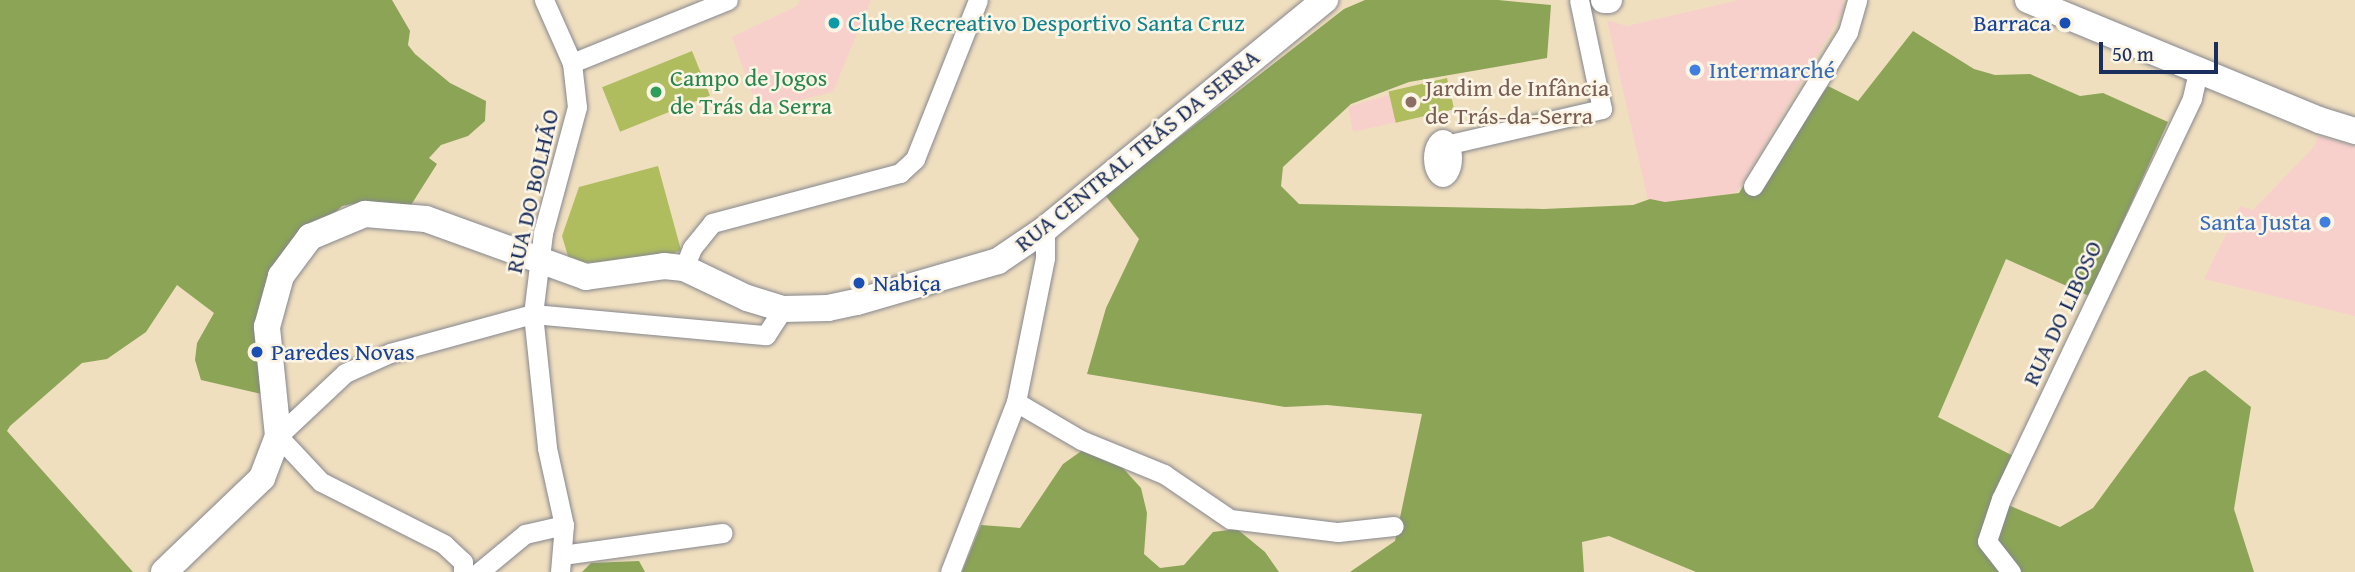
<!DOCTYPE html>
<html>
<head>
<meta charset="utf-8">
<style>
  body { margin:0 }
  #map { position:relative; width:2355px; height:572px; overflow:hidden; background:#f0dfbf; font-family:"Gentium Book Plus",serif }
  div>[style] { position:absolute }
  .built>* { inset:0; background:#f7d0cb }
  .green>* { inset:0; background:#afbd5f; transform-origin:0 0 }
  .forest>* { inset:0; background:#8ba456 }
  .roads { filter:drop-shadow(0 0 2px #86878e) drop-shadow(0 0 2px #86878e) }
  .minor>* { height:19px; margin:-9.5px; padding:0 9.5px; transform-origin:9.5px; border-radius:9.5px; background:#fff }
  .minor>.ring { margin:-9.5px; padding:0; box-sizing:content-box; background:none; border:19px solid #fff; border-radius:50% }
  .secondary>* { height:26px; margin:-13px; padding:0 13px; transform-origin:13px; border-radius:13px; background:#fff }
  .dots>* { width:19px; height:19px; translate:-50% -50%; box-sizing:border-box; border:4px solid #fcf5e5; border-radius:50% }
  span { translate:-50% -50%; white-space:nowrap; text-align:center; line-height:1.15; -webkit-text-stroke:5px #fcf5e5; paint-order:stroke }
  .culture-label { font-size:24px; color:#0d838f }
  .left { translate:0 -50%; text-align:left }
  .transit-label { font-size:24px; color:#164399 }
  .right { translate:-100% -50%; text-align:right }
  .shop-label { font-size:24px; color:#366cbe }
  .leisure-label { font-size:24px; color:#27864d }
  .education-label { font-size:24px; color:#785e54 }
  .street-label { font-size:24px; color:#1b2f5e }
  .scale { position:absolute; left:2099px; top:42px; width:119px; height:32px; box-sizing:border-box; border:4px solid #1b2f5e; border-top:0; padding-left:9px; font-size:21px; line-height:24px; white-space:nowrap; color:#1b2f5e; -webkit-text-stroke:5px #fcf5e5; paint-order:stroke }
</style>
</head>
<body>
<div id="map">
  <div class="built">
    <div style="clip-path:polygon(800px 0,871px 0,833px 92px,758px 110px,732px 37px,797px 6px)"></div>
    <div style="clip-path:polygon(1739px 0,1843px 0,1843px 11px,1737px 192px,1650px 209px,1607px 20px,1627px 26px)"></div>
    <div style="clip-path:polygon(1447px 78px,1454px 109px,1353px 132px,1348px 107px)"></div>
    <div style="clip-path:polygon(2318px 136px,2355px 146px,2355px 316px,2204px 279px,2240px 206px,2253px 210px,2314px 147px)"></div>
  </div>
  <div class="green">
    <div style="left:692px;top:51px;width:48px;height:97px;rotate:68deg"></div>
    <div style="left:1447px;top:78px;width:32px;height:60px;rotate:77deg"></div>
    <div style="clip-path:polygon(658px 166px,681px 250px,655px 261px,570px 263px,562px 236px,579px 187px)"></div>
  </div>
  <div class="forest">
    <div style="clip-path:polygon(0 0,392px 0,410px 31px,408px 45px,415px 54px,450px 83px,486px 101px,485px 121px,468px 136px,441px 145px,429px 158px,437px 164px,411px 205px,368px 201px,342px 206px,273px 271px,266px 395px,201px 380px,195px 360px,197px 343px,214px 313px,177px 285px,146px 332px,107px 359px,82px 363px,10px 426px,7px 431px,133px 572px,0 572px)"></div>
    <div style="clip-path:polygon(1365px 0,1498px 0,1551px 5px,1547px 58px,1409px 82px,1351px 104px,1283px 167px,1281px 186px,1299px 204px,1544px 209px,1633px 205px,1650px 199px,1665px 202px,1739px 193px,1772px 140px,1794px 133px,1828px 86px,1858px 101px,1913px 31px,1974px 69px,1995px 75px,2030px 74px,2080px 96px,2103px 93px,2168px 122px,2089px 296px,2006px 259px,1938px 417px,2017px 458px,1994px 499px,2060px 527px,2093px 508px,2189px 377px,2205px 370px,2251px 407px,2234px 509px,2254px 572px,1696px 572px,1609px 536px,1582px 542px,1584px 572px,1350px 572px,1395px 541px,1422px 414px,1327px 405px,1285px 407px,1087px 374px,1106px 308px,1139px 239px,1105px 195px,1344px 9px)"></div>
    <div style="clip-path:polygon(1087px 447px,1121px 466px,1141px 488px,1147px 513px,1144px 554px,1160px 568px,1184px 565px,1213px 532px,1237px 529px,1265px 552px,1279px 572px,962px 572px,981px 525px,1020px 528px,1063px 464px)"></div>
    <div style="clip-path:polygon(639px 561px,645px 572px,582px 572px,591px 563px)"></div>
  </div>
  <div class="roads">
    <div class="minor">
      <div style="left:544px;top:0;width:69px;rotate:66deg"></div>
      <div style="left:572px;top:63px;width:44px;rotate:83.5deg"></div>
      <div style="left:577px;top:107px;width:131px;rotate:105.1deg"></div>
      <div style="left:543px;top:233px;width:82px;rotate:97deg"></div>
      <div style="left:533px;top:314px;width:135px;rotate:84deg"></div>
      <div style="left:547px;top:448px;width:79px;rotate:77.6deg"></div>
      <div style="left:564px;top:525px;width:47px;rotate:94.9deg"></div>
      <div style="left:572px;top:63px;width:168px;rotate:-22deg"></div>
      <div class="ring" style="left:1433px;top:139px;width:-1px;height:-1px"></div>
      <div style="left:1450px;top:144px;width:156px;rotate:-13deg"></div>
      <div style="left:1602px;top:109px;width:111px;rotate:-101.9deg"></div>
      <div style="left:1753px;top:186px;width:181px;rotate:-58.3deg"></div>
      <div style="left:1848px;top:32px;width:33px;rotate:-74deg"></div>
      <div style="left:684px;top:268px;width:22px;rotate:-68deg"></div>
      <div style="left:692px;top:248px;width:32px;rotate:-51deg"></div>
      <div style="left:712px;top:223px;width:195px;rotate:-14.9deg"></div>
      <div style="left:900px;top:173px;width:21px;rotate:-43deg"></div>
      <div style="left:915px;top:159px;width:171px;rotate:-68.4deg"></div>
      <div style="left:1016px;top:402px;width:75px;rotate:30.3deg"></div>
      <div style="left:1081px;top:440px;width:90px;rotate:22.3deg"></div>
      <div style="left:1164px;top:474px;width:80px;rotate:34.3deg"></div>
      <div style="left:1230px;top:519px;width:109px;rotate:6.9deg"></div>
      <div style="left:1338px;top:532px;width:56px;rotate:-6.1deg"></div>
      <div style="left:562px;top:555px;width:162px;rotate:-7.8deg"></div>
      <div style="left:463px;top:572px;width:10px;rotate:-90deg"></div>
      <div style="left:463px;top:562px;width:26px;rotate:-137deg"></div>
      <div style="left:444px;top:544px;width:138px;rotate:-153.2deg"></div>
      <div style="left:321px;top:482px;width:63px;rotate:-133.1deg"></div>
      <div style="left:278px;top:436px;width:92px;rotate:-43.2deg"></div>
      <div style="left:345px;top:373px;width:49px;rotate:-24deg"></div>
      <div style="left:390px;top:353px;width:148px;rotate:-15.3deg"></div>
      <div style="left:533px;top:314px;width:234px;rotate:5.2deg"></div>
      <div style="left:766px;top:335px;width:31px;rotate:-57deg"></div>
      <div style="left:479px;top:572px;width:60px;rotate:-39.6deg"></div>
      <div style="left:525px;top:534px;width:40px;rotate:-13deg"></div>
      <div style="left:950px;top:572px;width:182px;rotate:-68.8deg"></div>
      <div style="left:1016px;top:402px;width:147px;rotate:-78.6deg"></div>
      <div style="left:1045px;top:258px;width:29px;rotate:-90deg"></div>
      <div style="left:2011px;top:572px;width:39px;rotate:-128deg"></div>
      <div style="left:1987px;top:541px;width:44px;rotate:-71.6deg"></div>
      <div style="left:2001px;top:499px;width:444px;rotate:-64.5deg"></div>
      <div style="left:2192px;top:98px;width:28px;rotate:-77deg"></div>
    </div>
    <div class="secondary">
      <div style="left:1604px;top:0;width:5px"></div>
      <div style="left:2028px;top:0;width:315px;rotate:22.4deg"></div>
      <div style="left:2319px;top:120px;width:38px;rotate:17deg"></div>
      <div style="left:164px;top:572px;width:136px;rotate:-43.8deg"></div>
      <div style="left:262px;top:478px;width:45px;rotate:-69.1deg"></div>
      <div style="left:278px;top:436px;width:110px;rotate:-95.8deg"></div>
      <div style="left:267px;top:327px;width:53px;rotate:-74.6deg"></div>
      <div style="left:281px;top:276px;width:49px;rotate:-53.4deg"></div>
      <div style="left:310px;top:237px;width:60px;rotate:-22.7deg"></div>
      <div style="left:365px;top:214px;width:61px;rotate:4.7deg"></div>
      <div style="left:426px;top:219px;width:170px;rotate:19.9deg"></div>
      <div style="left:586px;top:277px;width:79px;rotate:-8deg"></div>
      <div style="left:664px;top:266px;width:20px;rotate:6deg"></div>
      <div style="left:684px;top:268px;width:70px;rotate:25.5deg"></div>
      <div style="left:747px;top:298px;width:38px;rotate:17deg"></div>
      <div style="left:783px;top:309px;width:45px;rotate:-1.3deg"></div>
      <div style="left:828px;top:308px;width:30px;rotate:-12deg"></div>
      <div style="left:857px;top:302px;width:147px;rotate:-16.2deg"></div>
      <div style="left:998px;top:261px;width:57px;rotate:-34.2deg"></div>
      <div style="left:1045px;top:229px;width:362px;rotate:-39.3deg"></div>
    </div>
  </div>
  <div class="dots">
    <div style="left:834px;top:23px;background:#0f9aa8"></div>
    <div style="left:2065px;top:23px;background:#1a4fb4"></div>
    <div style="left:1695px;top:70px;background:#3f7fe0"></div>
    <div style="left:656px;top:92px;background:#2e9e5b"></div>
    <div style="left:1411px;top:102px;background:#8d6e63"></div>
    <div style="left:2325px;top:222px;background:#3f7fe0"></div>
    <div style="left:859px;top:283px;background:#1a4fb4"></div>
    <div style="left:257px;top:352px;background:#1a4fb4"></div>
  </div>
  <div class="culture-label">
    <span class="left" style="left:848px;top:23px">Clube Recreativo Desportivo Santa Cruz</span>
  </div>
  <div class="transit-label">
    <span class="right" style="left:2051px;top:23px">Barraca</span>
    <span class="left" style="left:873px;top:283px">Nabiça</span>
    <span class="left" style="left:271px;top:352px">Paredes Novas</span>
  </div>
  <div class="shop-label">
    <span class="left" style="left:1709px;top:70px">Intermarché</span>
    <span class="right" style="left:2311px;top:222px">Santa Justa</span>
  </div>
  <div class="leisure-label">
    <span class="left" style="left:670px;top:92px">Campo de Jogos<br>de Trás da Serra</span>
  </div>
  <div class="education-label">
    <span class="left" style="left:1425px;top:102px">Jardim de Infância<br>de Trás-da-Serra</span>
  </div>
  <div class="street-label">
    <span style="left:1137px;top:150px;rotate:-39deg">RUA CENTRAL TRÁS DA SERRA</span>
    <span style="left:532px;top:191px;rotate:-77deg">RUA DO BOLHÃO</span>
    <span style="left:2062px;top:313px;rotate:-65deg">RUA DO LIBOSO</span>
  </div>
  <div class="scale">50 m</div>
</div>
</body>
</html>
